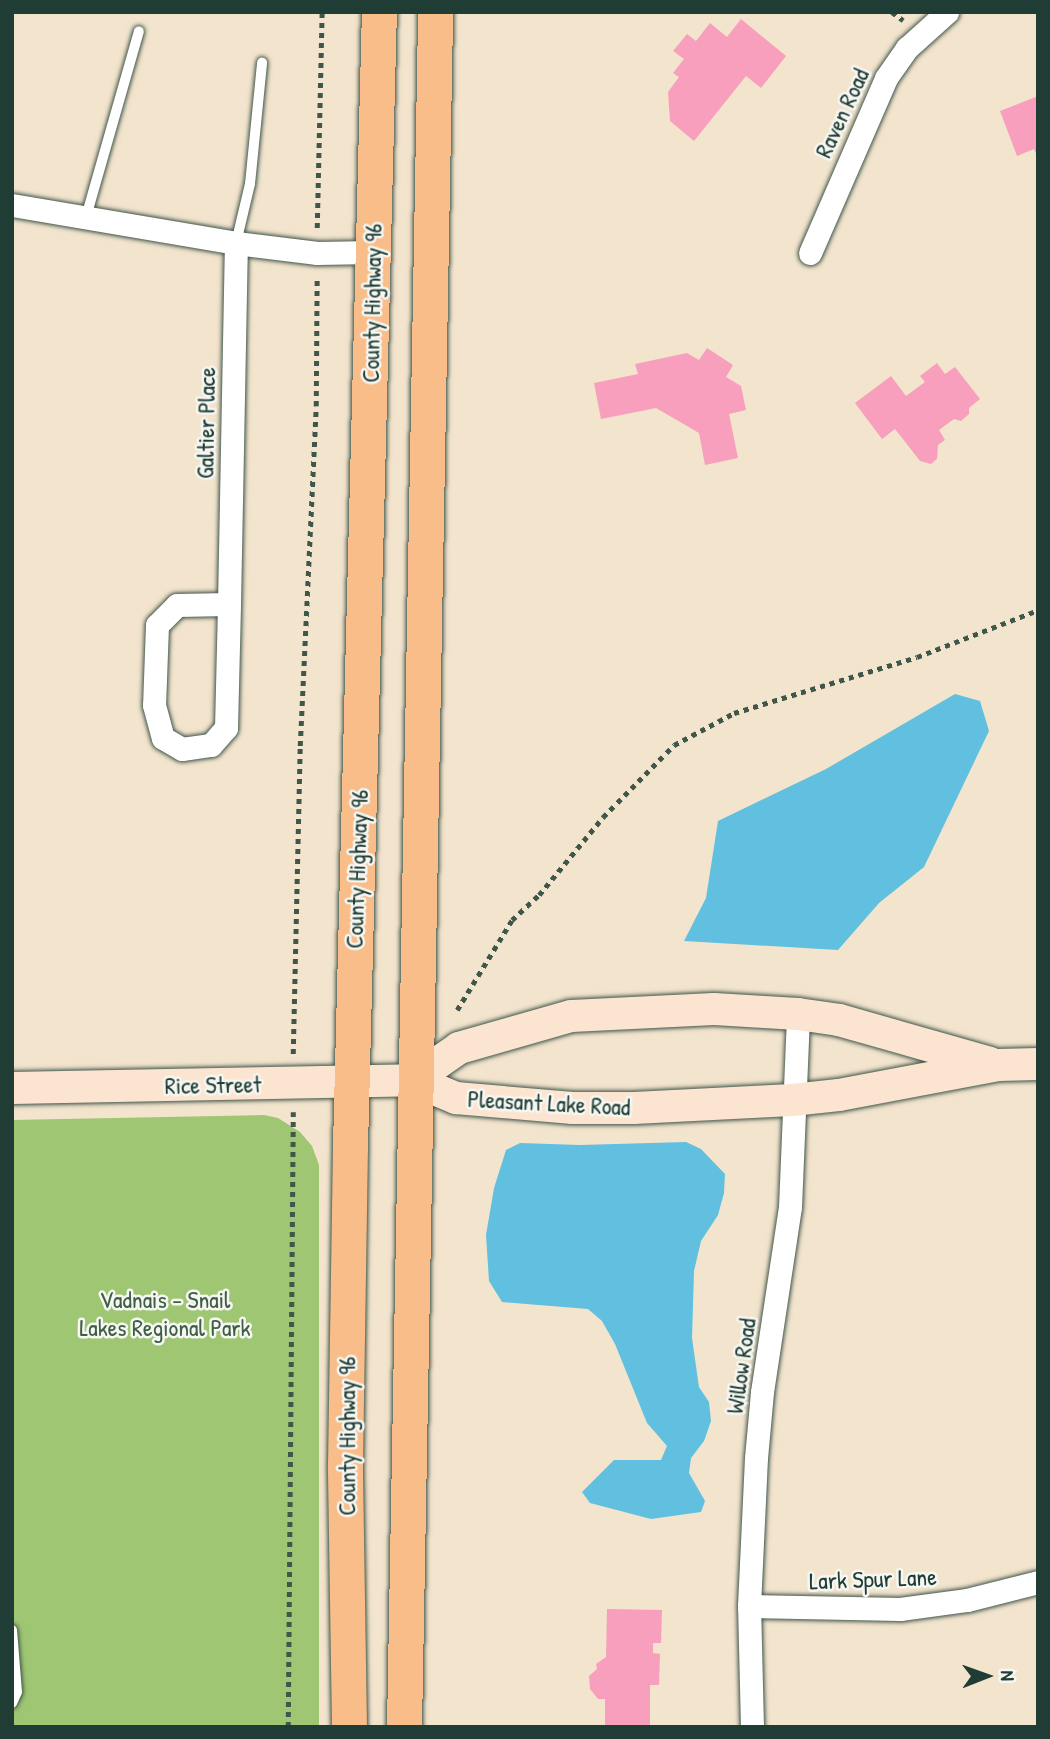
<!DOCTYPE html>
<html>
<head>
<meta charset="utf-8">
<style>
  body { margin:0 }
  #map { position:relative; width:1050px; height:1739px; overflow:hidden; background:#f3e4cd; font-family:"Patrick Hand",sans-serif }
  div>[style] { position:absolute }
  .green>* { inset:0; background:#9fc672 }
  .water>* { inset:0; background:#61bfdf }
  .building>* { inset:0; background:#f79fbc }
  .path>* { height:4.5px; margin-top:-2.25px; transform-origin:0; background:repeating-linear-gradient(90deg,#3f564b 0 5px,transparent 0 10px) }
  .roads { filter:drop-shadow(0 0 2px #3f564b) drop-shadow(0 0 2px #3f564b) }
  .lane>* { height:10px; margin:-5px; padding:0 5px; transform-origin:5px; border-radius:5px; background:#fff }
  .street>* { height:23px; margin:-11.5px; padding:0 11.5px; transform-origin:11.5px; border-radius:11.5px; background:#fff }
  .secondary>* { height:32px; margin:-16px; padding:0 16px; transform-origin:16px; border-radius:16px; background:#fce5d0 }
  .primary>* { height:35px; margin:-17.5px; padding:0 17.5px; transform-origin:17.5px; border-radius:17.5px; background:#f8bd89 }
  span { translate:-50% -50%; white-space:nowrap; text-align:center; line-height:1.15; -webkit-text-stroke:5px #f6f6f2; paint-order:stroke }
  .street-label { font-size:24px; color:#1f3d34 }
  .park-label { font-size:24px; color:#3f5f44 }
  .frame { position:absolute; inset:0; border:14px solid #1f3d34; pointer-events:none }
  .north { position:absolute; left:952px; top:1641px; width:70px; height:70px; -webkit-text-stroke:5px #f6f6f2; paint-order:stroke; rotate:89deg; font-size:19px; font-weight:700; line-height:28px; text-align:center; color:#1f3d34 }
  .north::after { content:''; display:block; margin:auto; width:24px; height:32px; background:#1f3d34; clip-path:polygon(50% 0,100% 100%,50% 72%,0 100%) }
</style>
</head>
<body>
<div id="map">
  <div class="green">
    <div style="clip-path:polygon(264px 1115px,278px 1118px,300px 1132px,312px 1146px,319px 1165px,319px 1727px,12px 1727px,12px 1120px)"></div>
  </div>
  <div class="water">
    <div style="clip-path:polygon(955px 694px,980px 701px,989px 731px,924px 867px,879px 903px,838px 950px,684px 941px,706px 898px,718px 821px,826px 769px)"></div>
    <div style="clip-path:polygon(686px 1142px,701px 1149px,725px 1174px,724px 1193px,718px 1215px,701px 1241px,694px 1271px,692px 1338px,699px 1387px,709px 1402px,711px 1421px,704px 1441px,691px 1458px,689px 1473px,705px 1501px,701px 1512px,651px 1519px,590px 1503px,582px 1492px,614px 1460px,661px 1460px,667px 1446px,647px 1423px,615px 1344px,602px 1321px,588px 1309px,502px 1302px,489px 1281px,486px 1235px,494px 1188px,506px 1150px,520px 1143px,580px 1145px)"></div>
  </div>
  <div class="building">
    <div style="clip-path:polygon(741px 19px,786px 56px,761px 88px,746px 76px,694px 141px,670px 121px,668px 92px,679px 77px,673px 73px,684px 59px,673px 51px,687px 34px,696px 41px,710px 23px,727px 37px)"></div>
    <div style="clip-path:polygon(1038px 96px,1038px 158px,1034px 149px,1017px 156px,1000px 111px)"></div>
    <div style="clip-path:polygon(707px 348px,733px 365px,726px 377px,741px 386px,746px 410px,729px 414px,738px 458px,705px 465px,699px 433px,656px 408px,601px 419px,594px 383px,638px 374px,635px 364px,687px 353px,699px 360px)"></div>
    <div style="clip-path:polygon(937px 363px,945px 374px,955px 367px,980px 399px,969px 408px,969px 414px,961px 421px,954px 419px,939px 430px,945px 440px,938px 445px,937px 459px,931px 464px,920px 461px,895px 429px,882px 439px,855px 403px,891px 376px,906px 396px,925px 382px,920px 376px)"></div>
    <div style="clip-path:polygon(607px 1609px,662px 1610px,661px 1643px,653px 1643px,653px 1653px,660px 1654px,659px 1685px,650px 1685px,650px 1727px,605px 1727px,605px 1699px,598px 1699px,590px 1689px,589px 1676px,597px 1669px,596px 1664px,606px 1657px)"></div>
  </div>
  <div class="path">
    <div style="left:892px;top:12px;width:14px;rotate:36deg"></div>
    <div style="left:317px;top:228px;width:216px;rotate:-88.7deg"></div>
    <div style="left:457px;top:1010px;width:105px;rotate:-58.6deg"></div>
    <div style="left:512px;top:920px;width:37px;rotate:-43deg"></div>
    <div style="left:539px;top:895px;width:101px;rotate:-50.6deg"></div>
    <div style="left:603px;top:817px;width:101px;rotate:-45.4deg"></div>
    <div style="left:674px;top:745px;width:68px;rotate:-28.1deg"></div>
    <div style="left:734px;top:713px;width:191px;rotate:-17deg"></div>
    <div style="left:917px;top:657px;width:130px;rotate:-21.2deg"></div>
    <div style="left:293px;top:1054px;width:308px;rotate:-88.7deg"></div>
    <div style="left:300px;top:746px;width:340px;rotate:-87.3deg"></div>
    <div style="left:316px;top:406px;width:130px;rotate:-89.6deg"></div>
    <div style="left:288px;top:1727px;width:615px;rotate:-89.53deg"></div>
  </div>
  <div class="roads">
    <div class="lane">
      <div style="left:86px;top:217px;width:193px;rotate:-74.1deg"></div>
      <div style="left:236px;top:243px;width:61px;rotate:-76.7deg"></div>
      <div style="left:250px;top:184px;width:122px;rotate:-84.3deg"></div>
      <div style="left:12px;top:1630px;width:62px;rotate:85.4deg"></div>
      <div style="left:17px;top:1692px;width:12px;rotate:114deg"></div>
    </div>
    <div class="street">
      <div style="left:12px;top:205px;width:227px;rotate:9.6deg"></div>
      <div style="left:236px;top:243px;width:82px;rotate:7deg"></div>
      <div style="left:317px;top:253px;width:56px;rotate:-1deg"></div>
      <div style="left:810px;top:253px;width:191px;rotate:-66.5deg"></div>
      <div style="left:886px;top:78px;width:37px;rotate:-55deg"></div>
      <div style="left:907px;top:48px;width:54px;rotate:-42deg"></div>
      <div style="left:229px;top:604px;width:52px;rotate:178.9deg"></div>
      <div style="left:177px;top:605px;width:28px;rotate:135deg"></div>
      <div style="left:157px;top:625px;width:80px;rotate:92.1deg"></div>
      <div style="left:154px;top:705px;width:34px;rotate:75deg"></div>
      <div style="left:163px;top:738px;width:22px;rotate:30deg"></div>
      <div style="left:182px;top:749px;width:29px;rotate:-8deg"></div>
      <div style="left:211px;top:745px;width:23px;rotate:-49deg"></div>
      <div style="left:226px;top:728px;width:124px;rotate:-88.6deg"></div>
      <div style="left:229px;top:604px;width:361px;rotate:-88.9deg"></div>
      <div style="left:749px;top:1606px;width:151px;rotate:1.1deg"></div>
      <div style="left:900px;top:1609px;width:68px;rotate:-7.7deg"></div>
      <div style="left:967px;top:1600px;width:73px;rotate:-14.2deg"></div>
      <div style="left:752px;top:1727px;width:121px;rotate:-91.4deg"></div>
      <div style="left:749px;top:1606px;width:148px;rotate:-87.3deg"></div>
      <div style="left:756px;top:1458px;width:66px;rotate:-84.8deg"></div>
      <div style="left:762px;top:1392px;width:187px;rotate:-81.4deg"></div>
      <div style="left:790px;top:1207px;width:193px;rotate:-87.6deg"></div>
    </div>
    <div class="secondary">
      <div style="left:413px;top:1080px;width:56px;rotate:-34.8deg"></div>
      <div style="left:459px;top:1048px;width:116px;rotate:-15.9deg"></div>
      <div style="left:571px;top:1016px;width:143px;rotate:-2.8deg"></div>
      <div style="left:714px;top:1009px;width:84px;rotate:3.4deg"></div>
      <div style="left:798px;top:1014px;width:41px;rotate:8.3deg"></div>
      <div style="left:839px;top:1020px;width:157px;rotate:15.9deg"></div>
      <div style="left:12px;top:1088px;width:401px;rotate:-1.1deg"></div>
      <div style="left:413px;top:1080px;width:47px;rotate:22.7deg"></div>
      <div style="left:456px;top:1098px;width:117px;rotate:4.9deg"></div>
      <div style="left:573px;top:1108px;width:61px"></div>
      <div style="left:634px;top:1108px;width:158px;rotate:-2.9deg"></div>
      <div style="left:792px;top:1100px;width:47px;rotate:-6.1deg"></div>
      <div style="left:839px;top:1095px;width:162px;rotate:-10.7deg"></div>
      <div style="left:998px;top:1065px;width:40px;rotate:-1.4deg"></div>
    </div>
    <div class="primary">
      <div style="left:349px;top:1727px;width:263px;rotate:-90.9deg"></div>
      <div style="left:345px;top:1464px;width:318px;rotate:-89.1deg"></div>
      <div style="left:350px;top:1146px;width:1134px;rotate:-88.54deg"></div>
      <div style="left:404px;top:1727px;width:1715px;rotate:-88.96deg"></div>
    </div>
  </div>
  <div class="street-label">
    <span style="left:842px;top:113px;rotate:-65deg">Raven Road</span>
    <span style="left:372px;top:303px;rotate:-89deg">County Highway 96</span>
    <span style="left:206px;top:423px;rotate:-89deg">Galtier Place</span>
    <span style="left:357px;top:869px;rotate:-88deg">County Highway 96</span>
    <span style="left:213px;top:1085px;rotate:-1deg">Rice Street</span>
    <span style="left:549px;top:1103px;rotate:3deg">Pleasant Lake Road</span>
    <span style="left:741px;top:1366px;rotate:-82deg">Willow Road</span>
    <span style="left:347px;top:1436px;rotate:-90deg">County Highway 96</span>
    <span style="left:873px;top:1579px;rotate:-2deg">Lark Spur Lane</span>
  </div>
  <div class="park-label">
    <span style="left:165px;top:1314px">Vadnais - Snail<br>Lakes Regional Park</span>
  </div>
  <div class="frame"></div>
  <div class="north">N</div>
</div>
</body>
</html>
